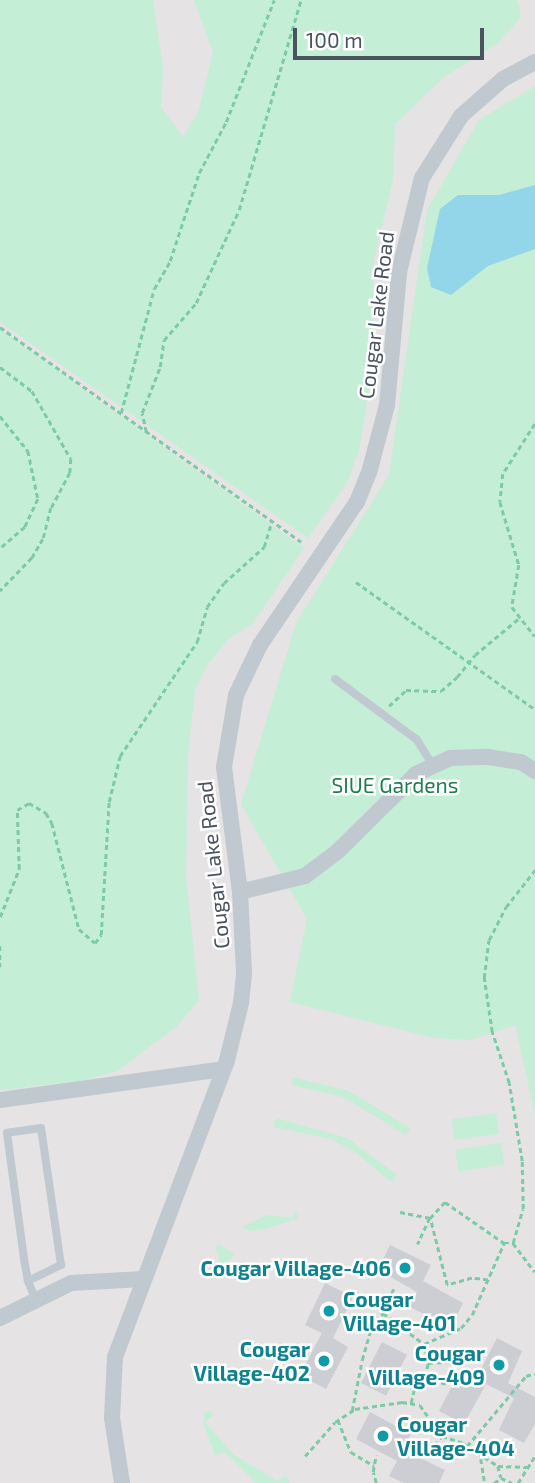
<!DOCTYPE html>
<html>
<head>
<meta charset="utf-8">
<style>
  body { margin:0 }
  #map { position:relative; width:535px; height:1483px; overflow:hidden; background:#f4f2f2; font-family:"Exo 2",sans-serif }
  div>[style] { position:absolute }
  .education>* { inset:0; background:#e5e3e3; transform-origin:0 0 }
  .green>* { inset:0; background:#c4eed5; transform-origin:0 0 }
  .water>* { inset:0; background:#93d5e9 }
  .building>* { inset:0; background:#ccced4; transform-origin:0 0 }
  .path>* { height:2.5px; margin-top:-1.25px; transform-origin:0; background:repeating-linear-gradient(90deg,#7dcba6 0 5px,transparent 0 8.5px) }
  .service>* { height:8px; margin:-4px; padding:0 4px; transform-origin:4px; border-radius:4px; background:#c0c9cf }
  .minor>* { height:16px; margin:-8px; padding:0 8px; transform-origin:8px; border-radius:8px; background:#c0c9cf }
  .path-bridge>* { height:2.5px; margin-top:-1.25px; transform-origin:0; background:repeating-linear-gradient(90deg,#7dcba6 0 5px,transparent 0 8.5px) }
  .dots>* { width:19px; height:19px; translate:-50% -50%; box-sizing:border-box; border:4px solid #fff; border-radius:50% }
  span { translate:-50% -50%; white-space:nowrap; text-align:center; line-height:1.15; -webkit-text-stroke:5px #fff; paint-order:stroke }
  .street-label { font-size:21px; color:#4a545e }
  .park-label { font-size:21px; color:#1d7e4f }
  .culture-label { font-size:21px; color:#0d838f; font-weight:700 }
  .right { translate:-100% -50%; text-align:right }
  .left { translate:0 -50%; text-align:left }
  .scale { position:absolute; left:293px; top:28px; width:191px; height:32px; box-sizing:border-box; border:4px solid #4a545e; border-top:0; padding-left:9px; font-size:21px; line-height:24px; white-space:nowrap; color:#4a545e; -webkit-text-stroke:5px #fff; paint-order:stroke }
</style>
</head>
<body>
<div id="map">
  <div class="education">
    <div style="left:0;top:0;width:535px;height:1483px"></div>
  </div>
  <div class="green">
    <div style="clip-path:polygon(0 0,153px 0,163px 67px,161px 107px,183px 137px,198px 112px,213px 52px,194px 0,517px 0,521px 17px,498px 43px,444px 77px,395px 124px,393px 180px,374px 260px,371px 378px,359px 450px,347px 483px,308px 538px,0 322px)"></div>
    <div style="clip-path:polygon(535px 86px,535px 1114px,515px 1025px,471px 1040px,434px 1038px,290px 1002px,307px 919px,241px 804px,296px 623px,389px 475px,427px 210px,479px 120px)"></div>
    <div style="clip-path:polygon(0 329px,304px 548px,253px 623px,228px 639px,208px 664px,195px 690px,188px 755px,186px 878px,199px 1000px,176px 1027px,117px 1071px,85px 1080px,0 1090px)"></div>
    <div style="clip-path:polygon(293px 1077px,349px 1091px,410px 1128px,406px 1135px,343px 1097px,292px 1085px)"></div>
    <div style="left:496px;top:1113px;width:21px;height:45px;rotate:82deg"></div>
    <div style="clip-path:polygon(276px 1118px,347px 1138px,397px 1175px,391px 1182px,354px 1151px,331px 1139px,273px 1127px)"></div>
    <div style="left:501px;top:1143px;width:22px;height:46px;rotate:82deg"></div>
    <div style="clip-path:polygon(296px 1210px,298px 1218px,265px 1229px,249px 1231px,242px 1227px,267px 1215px,293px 1218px)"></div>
    <div style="clip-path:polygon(219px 1244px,234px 1254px,223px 1269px,215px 1247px)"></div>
    <div style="clip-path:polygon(210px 1410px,213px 1415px,205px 1422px,234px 1455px,277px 1481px,286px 1475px,290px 1483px,256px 1483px,225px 1452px,215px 1456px,204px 1424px,204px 1413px)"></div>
  </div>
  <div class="water">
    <div style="clip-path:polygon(535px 185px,535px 249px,488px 266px,451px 295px,431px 287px,427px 268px,440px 209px,458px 195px,499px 195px)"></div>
  </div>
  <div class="building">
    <div style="clip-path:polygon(390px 1245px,431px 1265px,423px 1281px,463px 1303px,451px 1328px,410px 1307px,417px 1292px,378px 1270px)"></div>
    <div style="clip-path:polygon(325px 1283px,353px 1297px,333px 1338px,348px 1347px,326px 1389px,300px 1375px,322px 1333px,305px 1325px)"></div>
    <div style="clip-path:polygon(497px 1338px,522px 1351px,508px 1383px,535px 1397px,535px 1424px,524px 1443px,499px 1430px,514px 1398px,486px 1384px,464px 1424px,439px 1411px,460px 1371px,476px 1379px)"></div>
    <div style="left:382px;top:1342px;width:28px;height:46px;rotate:27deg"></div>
    <div style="clip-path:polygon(370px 1412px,411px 1434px,403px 1450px,445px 1470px,439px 1483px,404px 1483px,389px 1476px,397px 1461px,356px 1439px)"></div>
  </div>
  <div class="path">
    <div style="left:0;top:327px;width:370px;rotate:35.5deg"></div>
    <div style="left:0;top:367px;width:40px;rotate:37deg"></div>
    <div style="left:32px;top:391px;width:78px;rotate:60.2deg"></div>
    <div style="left:71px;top:459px;width:14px;rotate:94deg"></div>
    <div style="left:70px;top:473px;width:40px;rotate:118deg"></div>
    <div style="left:51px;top:508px;width:32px;rotate:104deg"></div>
    <div style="left:43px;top:539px;width:22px;rotate:120deg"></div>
    <div style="left:32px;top:558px;width:46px;rotate:134.1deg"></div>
    <div style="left:121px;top:413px;width:128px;rotate:-75.1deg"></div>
    <div style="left:154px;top:289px;width:32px;rotate:-60deg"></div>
    <div style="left:170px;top:261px;width:93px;rotate:-71.8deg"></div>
    <div style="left:199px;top:173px;width:58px;rotate:-62.1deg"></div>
    <div style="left:226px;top:122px;width:131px;rotate:-68.5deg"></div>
    <div style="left:0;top:416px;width:45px;rotate:51.3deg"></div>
    <div style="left:28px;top:451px;width:49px;rotate:78.2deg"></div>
    <div style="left:38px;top:499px;width:31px;rotate:115deg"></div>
    <div style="left:25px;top:527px;width:33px;rotate:139deg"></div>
    <div style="left:535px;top:424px;width:59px;rotate:122.6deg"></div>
    <div style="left:503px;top:474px;width:28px;rotate:96deg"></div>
    <div style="left:500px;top:502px;width:66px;rotate:73.2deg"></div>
    <div style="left:519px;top:565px;width:43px;rotate:99.5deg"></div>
    <div style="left:512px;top:607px;width:37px;rotate:52deg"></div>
    <div style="left:146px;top:432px;width:19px;rotate:-102deg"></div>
    <div style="left:142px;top:413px;width:49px;rotate:-68.6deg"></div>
    <div style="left:160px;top:367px;width:27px;rotate:-82deg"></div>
    <div style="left:164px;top:340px;width:49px;rotate:-49.1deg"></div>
    <div style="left:196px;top:303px;width:102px;rotate:-65.2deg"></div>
    <div style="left:239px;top:210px;width:219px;rotate:-73.6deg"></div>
    <div style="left:356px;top:582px;width:219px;rotate:35.4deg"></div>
    <div style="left:475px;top:655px;width:56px;rotate:-39.9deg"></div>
    <div style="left:389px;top:706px;width:23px;rotate:-43deg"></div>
    <div style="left:406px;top:690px;width:35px;rotate:2deg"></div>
    <div style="left:441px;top:691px;width:21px;rotate:-41deg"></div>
    <div style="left:0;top:917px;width:52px;rotate:-68.4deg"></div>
    <div style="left:19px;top:869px;width:59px;rotate:-91.9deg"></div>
    <div style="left:17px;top:810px;width:14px;rotate:-30deg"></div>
    <div style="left:29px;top:803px;width:20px;rotate:30deg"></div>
    <div style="left:46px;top:813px;width:12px;rotate:59deg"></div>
    <div style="left:52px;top:823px;width:109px;rotate:75.7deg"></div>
    <div style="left:79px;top:929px;width:21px;rotate:41deg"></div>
    <div style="left:95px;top:943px;width:10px;rotate:-53deg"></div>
    <div style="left:101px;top:935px;width:133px;rotate:-86.6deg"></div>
    <div style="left:109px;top:802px;width:47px;rotate:-76.6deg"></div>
    <div style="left:120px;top:756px;width:138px;rotate:-56deg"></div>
    <div style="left:197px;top:642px;width:36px;rotate:-74deg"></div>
    <div style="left:207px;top:607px;width:29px;rotate:-55deg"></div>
    <div style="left:224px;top:583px;width:54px;rotate:-42deg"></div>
    <div style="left:264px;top:547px;width:27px;rotate:-73deg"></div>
    <div style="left:0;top:946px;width:21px;rotate:90deg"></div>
    <div style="left:400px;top:1212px;width:31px;rotate:11deg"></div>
    <div style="left:430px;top:1218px;width:29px;rotate:115deg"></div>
    <div style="left:513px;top:1243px;width:35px;rotate:-74deg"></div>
    <div style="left:523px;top:1209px;width:48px;rotate:-91.2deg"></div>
    <div style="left:522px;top:1161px;width:79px;rotate:-99.5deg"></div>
    <div style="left:509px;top:1083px;width:54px;rotate:-108.4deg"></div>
    <div style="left:492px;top:1032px;width:55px;rotate:-98.4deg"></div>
    <div style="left:484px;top:978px;width:38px;rotate:-83deg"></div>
    <div style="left:489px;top:940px;width:37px;rotate:-63deg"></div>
    <div style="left:506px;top:907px;width:47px;rotate:-51.9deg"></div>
    <div style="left:488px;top:1280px;width:16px;rotate:-173deg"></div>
    <div style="left:472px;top:1278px;width:26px;rotate:164deg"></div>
    <div style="left:447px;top:1285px;width:69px;rotate:-104.2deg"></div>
    <div style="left:430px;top:1218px;width:22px;rotate:-47deg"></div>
    <div style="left:445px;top:1202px;width:72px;rotate:34.8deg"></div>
    <div style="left:504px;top:1243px;width:9px"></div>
    <div style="left:513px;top:1243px;width:36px;rotate:53deg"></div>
    <div style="left:394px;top:1289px;width:26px;rotate:115deg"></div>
    <div style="left:383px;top:1313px;width:51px;rotate:37.1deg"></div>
    <div style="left:428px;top:1363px;width:19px;rotate:-102deg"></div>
    <div style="left:424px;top:1344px;width:40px;rotate:-23.4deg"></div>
    <div style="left:461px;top:1328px;width:17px;rotate:-50deg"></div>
    <div style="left:472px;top:1315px;width:79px;rotate:-66deg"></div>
    <div style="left:425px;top:1377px;width:14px;rotate:-78deg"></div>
    <div style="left:428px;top:1363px;width:52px;rotate:-3.3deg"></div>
    <div style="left:411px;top:1403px;width:17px;rotate:-77deg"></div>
    <div style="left:415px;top:1386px;width:13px;rotate:-42deg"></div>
    <div style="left:425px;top:1377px;width:22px;rotate:18deg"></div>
    <div style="left:352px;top:1411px;width:52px;rotate:-78.9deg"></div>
    <div style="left:362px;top:1360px;width:32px;rotate:-74deg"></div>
    <div style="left:371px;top:1329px;width:20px;rotate:-53deg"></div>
    <div style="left:338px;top:1420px;width:35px;rotate:68deg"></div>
    <div style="left:351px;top:1452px;width:27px;rotate:31deg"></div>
    <div style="left:467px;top:1446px;width:92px;rotate:-49.9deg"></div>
    <div style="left:526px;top:1376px;width:9px;rotate:-18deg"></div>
    <div style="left:429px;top:1452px;width:21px;rotate:-51deg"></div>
    <div style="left:305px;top:1456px;width:45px;rotate:-48.6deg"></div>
    <div style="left:335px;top:1422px;width:24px;rotate:-33deg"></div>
    <div style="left:355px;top:1409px;width:48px;rotate:-8.5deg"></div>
    <div style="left:402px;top:1402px;width:18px;rotate:9deg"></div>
    <div style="left:420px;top:1405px;width:38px;rotate:55deg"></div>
    <div style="left:442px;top:1436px;width:22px;rotate:18deg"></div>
    <div style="left:463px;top:1443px;width:42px;rotate:33.3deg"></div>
    <div style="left:498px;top:1466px;width:29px;rotate:2deg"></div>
    <div style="left:481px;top:1459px;width:24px;rotate:81deg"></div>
    <div style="left:498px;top:1466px;width:12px;rotate:76deg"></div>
    <div style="left:501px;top:1478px;width:12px;rotate:24deg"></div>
    <div style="left:376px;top:1483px;width:11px;rotate:-105deg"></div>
    <div style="left:373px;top:1472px;width:17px;rotate:-80deg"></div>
    <div style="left:494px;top:1483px;width:9px;rotate:-36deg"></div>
    <div style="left:518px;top:1483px;width:32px;rotate:-58deg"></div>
  </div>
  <div class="service">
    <div style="left:335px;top:679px;width:102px;rotate:36.6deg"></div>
    <div style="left:417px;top:740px;width:31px;rotate:58deg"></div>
    <div style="left:28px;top:1281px;width:37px;rotate:-26deg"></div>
    <div style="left:61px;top:1265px;width:138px;rotate:-98.3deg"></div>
    <div style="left:41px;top:1128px;width:34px;rotate:172deg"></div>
    <div style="left:7px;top:1133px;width:127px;rotate:82.3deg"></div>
    <div style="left:24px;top:1259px;width:22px;rotate:80deg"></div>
    <div style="left:28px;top:1281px;width:18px;rotate:68deg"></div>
  </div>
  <div class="minor">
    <div style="left:240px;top:892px;width:67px;rotate:-13.8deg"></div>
    <div style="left:305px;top:876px;width:41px;rotate:-37.1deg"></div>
    <div style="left:338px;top:851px;width:110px;rotate:-44.6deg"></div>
    <div style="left:416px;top:774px;width:38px;rotate:-25deg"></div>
    <div style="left:450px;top:758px;width:38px;rotate:-2deg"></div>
    <div style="left:488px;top:757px;width:33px;rotate:9deg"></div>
    <div style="left:521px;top:762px;width:17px;rotate:33deg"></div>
    <div style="left:0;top:1100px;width:225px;rotate:-7.9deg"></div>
    <div style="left:0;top:1318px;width:79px;rotate:-26.2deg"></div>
    <div style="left:71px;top:1283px;width:72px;rotate:-3.2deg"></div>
    <div style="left:122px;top:1483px;width:66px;rotate:-98.7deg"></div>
    <div style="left:112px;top:1418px;width:61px;rotate:-87.2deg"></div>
    <div style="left:115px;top:1357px;width:317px;rotate:-69.3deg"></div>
    <div style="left:227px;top:1060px;width:59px;rotate:-76.2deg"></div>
    <div style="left:241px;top:1003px;width:30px;rotate:-84deg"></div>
    <div style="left:244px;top:973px;width:81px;rotate:-92.8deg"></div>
    <div style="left:240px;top:892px;width:126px;rotate:-97.3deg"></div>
    <div style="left:224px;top:767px;width:73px;rotate:-80.5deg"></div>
    <div style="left:236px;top:695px;width:55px;rotate:-64.4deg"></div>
    <div style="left:260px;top:645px;width:173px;rotate:-55.9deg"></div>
    <div style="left:357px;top:502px;width:35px;rotate:-68deg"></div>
    <div style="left:370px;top:469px;width:66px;rotate:-75.1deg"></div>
    <div style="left:387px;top:405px;width:134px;rotate:-84.8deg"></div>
    <div style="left:399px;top:272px;width:97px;rotate:-76.3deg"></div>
    <div style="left:422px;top:178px;width:73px;rotate:-57.8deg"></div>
    <div style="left:461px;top:116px;width:56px;rotate:-41.4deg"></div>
    <div style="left:503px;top:79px;width:36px;rotate:-28deg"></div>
  </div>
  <div class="path-bridge">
    <div style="left:457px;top:677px;width:28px;rotate:-51deg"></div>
  </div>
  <div class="dots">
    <div style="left:405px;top:1268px;background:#0f9aa8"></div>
    <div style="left:329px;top:1311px;background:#0f9aa8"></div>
    <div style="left:324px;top:1361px;background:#0f9aa8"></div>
    <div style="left:499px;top:1365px;background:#0f9aa8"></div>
    <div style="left:383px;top:1436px;background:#0f9aa8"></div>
  </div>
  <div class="street-label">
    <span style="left:376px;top:315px;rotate:-83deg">Cougar Lake Road</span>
    <span style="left:213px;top:865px;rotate:-96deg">Cougar Lake Road</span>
  </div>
  <div class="park-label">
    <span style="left:395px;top:785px">SIUE Gardens</span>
  </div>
  <div class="culture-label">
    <span class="right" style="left:391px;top:1268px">Cougar Village-406</span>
    <span class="left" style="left:343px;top:1311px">Cougar<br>Village-401</span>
    <span class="right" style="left:310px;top:1361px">Cougar<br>Village-402</span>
    <span class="right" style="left:485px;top:1365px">Cougar<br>Village-409</span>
    <span class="left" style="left:397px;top:1436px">Cougar<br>Village-404</span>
  </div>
  <div class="scale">100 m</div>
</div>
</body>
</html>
